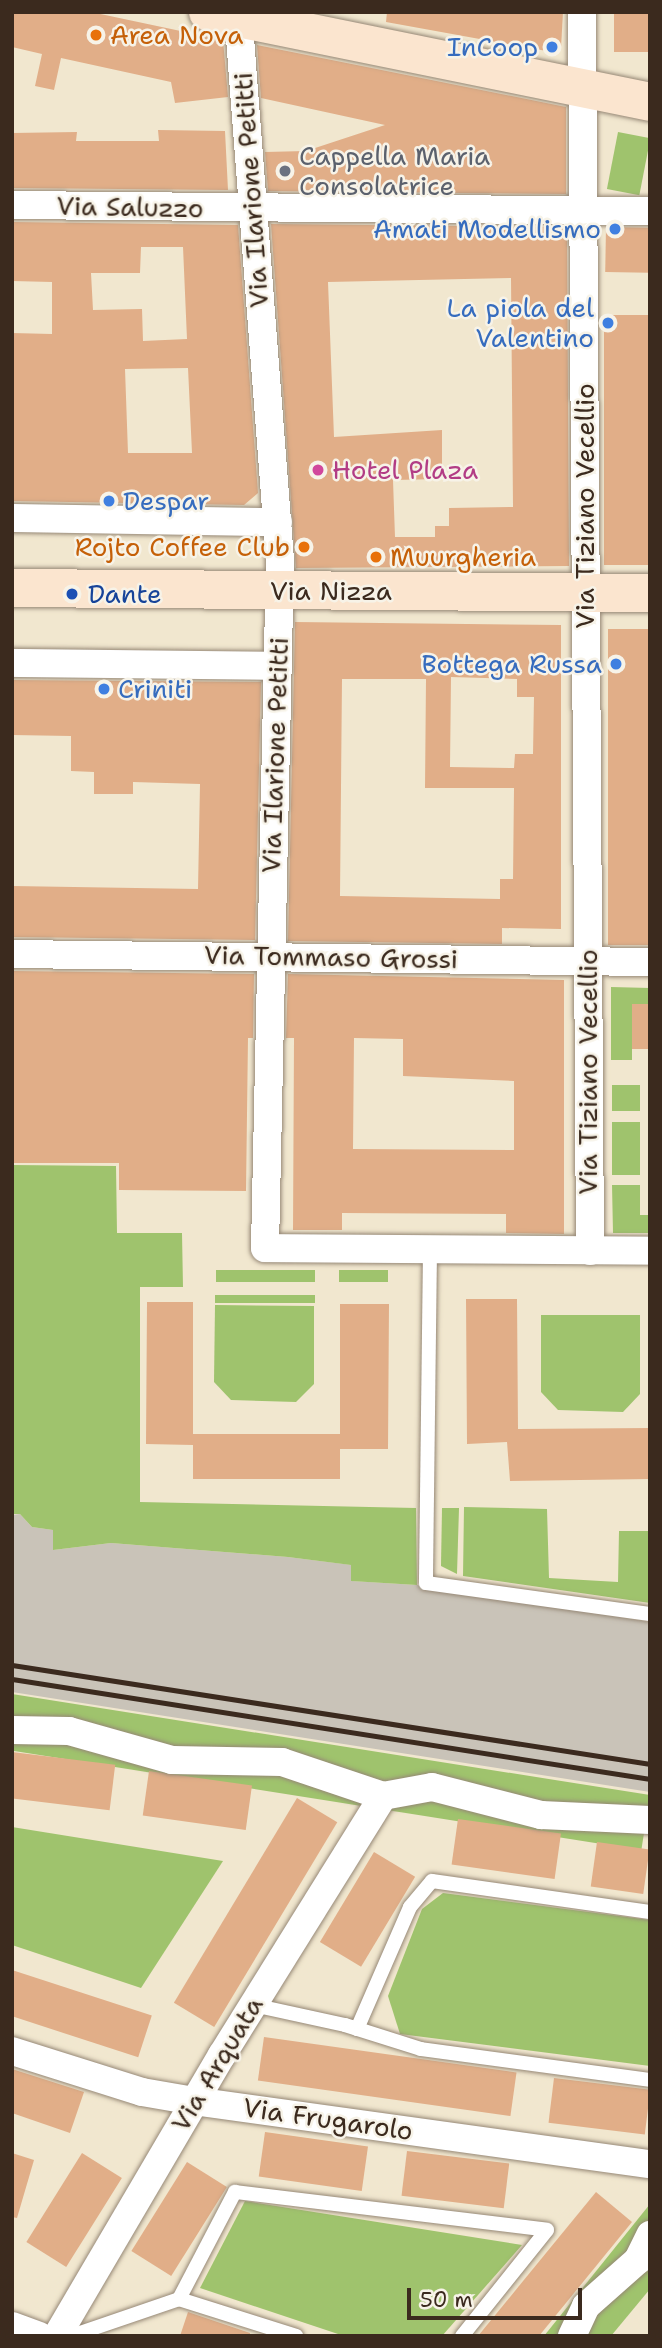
<!DOCTYPE html>
<html>
<head>
<meta charset="utf-8">
<style>
  body { margin:0 }
  #map { position:relative; width:662px; height:2348px; overflow:hidden; background:#f1e7cf; font-family:"Shantell Sans",sans-serif }
  div>[style] { position:absolute }
  .industrial>* { inset:0; background:#c9c3b8 }
  .green>* { inset:0; background:#9fc36d; transform-origin:0 0 }
  .building>* { inset:0; background:#e1ae88; transform-origin:0 0 }
  .roads { filter:drop-shadow(0 0 2px #968876) drop-shadow(0 0 2px #968876) }
  .lane>* { height:14px; margin:-7px; padding:0 7px; transform-origin:7px; border-radius:7px; background:#fff }
  .street>* { height:28px; margin:-14px; padding:0 14px; transform-origin:14px; border-radius:14px; background:#fff }
  .secondary>* { height:38px; margin:-19px; padding:0 19px; transform-origin:19px; border-radius:19px; background:#fbe5cf }
  .rail>* { height:5px; margin:-2.5px; padding:0 2.5px; transform-origin:2.5px; border-radius:2.5px; background:#3b2a1e }
  .dots>* { width:19px; height:19px; translate:-50% -50%; box-sizing:border-box; border:4px solid #f7f3e8; border-radius:50% }
  span { translate:-50% -50%; white-space:nowrap; text-align:center; line-height:1.15; -webkit-text-stroke:5px #f7f3e8; paint-order:stroke }
  .food-label { font-size:26px; color:#c56008 }
  .left { translate:0 -50%; text-align:left }
  .right { translate:-100% -50%; text-align:right }
  .shop-label { font-size:26px; color:#366cbe }
  .worship-label { font-size:26px; color:#5b616d }
  .street-label { font-size:26px; color:#3b2a1e }
  .hotel-label { font-size:26px; color:#b23c85 }
  .transit-label { font-size:26px; color:#164399 }
  .frame { position:absolute; inset:0; border:14px solid #3b2a1e; pointer-events:none }
  .scale { position:absolute; left:407px; top:2288px; width:175px; height:32px; box-sizing:border-box; border:4px solid #3b2a1e; border-top:0; padding-left:9px; font-size:21px; line-height:24px; white-space:nowrap; color:#3b2a1e; -webkit-text-stroke:5px #f7f3e8; paint-order:stroke }
</style>
</head>
<body>
<div id="map">
  <div class="industrial">
    <div style="clip-path:polygon(20px 1514px,32px 1527px,53px 1530px,53px 1550px,111px 1543px,288px 1557px,352px 1565px,352px 1581px,417px 1585px,650px 1622px,650px 1792px,12px 1692px,12px 1515px)"></div>
  </div>
  <div class="green">
    <div style="left:618px;top:132px;width:33px;height:58px;rotate:11deg"></div>
    <div style="clip-path:polygon(611px 987px,650px 988px,650px 1004px,632px 1005px,632px 1060px,611px 1060px)"></div>
    <div style="left:612px;top:1085px;width:28px;height:26px"></div>
    <div style="left:612px;top:1122px;width:28px;height:53px"></div>
    <div style="clip-path:polygon(12px 1165px,116px 1166px,117px 1233px,182px 1233px,183px 1287px,140px 1287px,140px 1502px,416px 1508px,417px 1585px,351px 1581px,351px 1565px,288px 1557px,111px 1543px,53px 1550px,53px 1530px,32px 1527px,20px 1514px,12px 1514px)"></div>
    <div style="clip-path:polygon(612px 1185px,640px 1185px,640px 1215px,650px 1215px,650px 1233px,613px 1233px)"></div>
    <div style="left:216px;top:1270px;width:99px;height:12px"></div>
    <div style="left:339px;top:1270px;width:49px;height:12px"></div>
    <div style="left:215px;top:1295px;width:100px;height:8px"></div>
    <div style="clip-path:polygon(215px 1305px,314px 1306px,314px 1384px,296px 1402px,231px 1400px,214px 1382px)"></div>
    <div style="clip-path:polygon(541px 1315px,640px 1315px,640px 1394px,623px 1412px,558px 1410px,541px 1392px)"></div>
    <div style="clip-path:polygon(464px 1507px,547px 1509px,549px 1578px,618px 1582px,619px 1531px,650px 1531px,650px 1603px,463px 1576px)"></div>
    <div style="clip-path:polygon(442px 1508px,459px 1508px,457px 1574px,441px 1566px)"></div>
    <div style="left:12px;top:1694px;width:646px;height:56px;rotate:9deg"></div>
    <div style="clip-path:polygon(12px 1827px,223px 1861px,141px 1988px,12px 1945px)"></div>
    <div style="clip-path:polygon(443px 1893px,650px 1920px,650px 2066px,400px 2034px,388px 1996px,422px 1909px)"></div>
    <div style="clip-path:polygon(245px 2201px,522px 2245px,442px 2336px,344px 2336px,200px 2288px)"></div>
    <div style="clip-path:polygon(650px 2204px,650px 2289px,611px 2336px,544px 2336px)"></div>
  </div>
  <div class="building">
    <div style="clip-path:polygon(12px 12px,91px 12px,223px 40px,228px 97px,175px 103px,171px 82px,61px 58px,54px 90px,35px 86px,42px 54px,12px 47px)"></div>
    <div style="clip-path:polygon(387px 12px,563px 12px,561px 48px,552px 52px,386px 22px)"></div>
    <div style="left:614px;top:12px;width:36px;height:40px"></div>
    <div style="clip-path:polygon(257px 45px,566px 107px,566px 194px,268px 191px,265px 152px,306px 151px,385px 125px,261px 98px)"></div>
    <div style="clip-path:polygon(158px 130px,225px 131px,228px 190px,12px 188px,12px 133px,77px 132px,76px 141px,159px 141px)"></div>
    <div style="clip-path:polygon(evenodd,12px 222px,238px 225px,258px 493px,244px 505px,12px 501px,12px 333px,52px 334px,52px 282px,12px 281px,12px 222px,141px 247px,183px 247px,187px 339px,143px 341px,142px 309px,93px 310px,91px 273px,140px 273px,141px 247px,12px 222px,188px 368px,192px 453px,128px 453px,125px 369px,188px 368px)"></div>
    <div style="clip-path:polygon(evenodd,271px 224px,567px 227px,569px 566px,296px 568px,271px 224px,511px 278px,513px 507px,449px 508px,449px 526px,435px 526px,435px 537px,395px 537px,393px 480px,442px 479px,442px 430px,334px 437px,328px 282px,511px 278px)"></div>
    <div style="left:606px;top:227px;width:44px;height:45px;rotate:1deg"></div>
    <div style="left:604px;top:315px;width:46px;height:250px"></div>
    <div style="clip-path:polygon(evenodd,295px 622px,561px 625px,561px 929px,502px 928px,502px 944px,288px 941px,295px 622px,451px 677px,517px 679px,517px 697px,534px 697px,533px 754px,515px 754px,514px 768px,450px 767px,451px 677px,295px 622px,342px 679px,426px 679px,425px 788px,514px 788px,513px 879px,500px 879px,500px 899px,340px 896px,342px 679px)"></div>
    <div style="left:608px;top:629px;width:42px;height:316px"></div>
    <div style="clip-path:polygon(12px 680px,261px 682px,255px 940px,12px 937px,12px 886px,198px 889px,200px 784px,133px 782px,133px 794px,94px 794px,94px 772px,71px 771px,71px 736px,12px 735px)"></div>
    <div style="clip-path:polygon(12px 971px,254px 974px,253px 1038px,248px 1038px,246px 1191px,119px 1190px,119px 1163px,12px 1163px)"></div>
    <div style="clip-path:polygon(evenodd,288px 974px,564px 980px,564px 1234px,506px 1233px,506px 1214px,342px 1213px,342px 1230px,293px 1230px,294px 1038px,286px 1038px,288px 974px,354px 1038px,403px 1039px,403px 1076px,514px 1081px,514px 1150px,353px 1149px,354px 1038px)"></div>
    <div style="left:632px;top:1004px;width:18px;height:45px"></div>
    <div style="clip-path:polygon(466px 1299px,517px 1299px,518px 1429px,650px 1428px,650px 1479px,510px 1481px,507px 1442px,467px 1444px)"></div>
    <div style="clip-path:polygon(147px 1302px,193px 1302px,193px 1434px,340px 1434px,340px 1304px,389px 1304px,388px 1449px,340px 1449px,340px 1479px,193px 1479px,193px 1445px,146px 1444px)"></div>
    <div style="left:12px;top:1752px;width:104px;height:46px;rotate:7deg"></div>
    <div style="left:149px;top:1771px;width:104px;height:45px;rotate:8deg"></div>
    <div style="left:297px;top:1798px;width:47px;height:239px;rotate:31deg"></div>
    <div style="left:458px;top:1819px;width:104px;height:46px;rotate:8deg"></div>
    <div style="left:597px;top:1842px;width:53px;height:45px;rotate:8deg"></div>
    <div style="left:374px;top:1852px;width:48px;height:105px;rotate:31deg"></div>
    <div style="left:12px;top:1970px;width:147px;height:44px;rotate:18deg"></div>
    <div style="left:264px;top:2037px;width:255px;height:44px;rotate:8deg"></div>
    <div style="clip-path:polygon(12px 2069px,84px 2092px,70px 2133px,12px 2113px)"></div>
    <div style="left:554px;top:2078px;width:97px;height:45px;rotate:7deg"></div>
    <div style="left:265px;top:2132px;width:104px;height:45px;rotate:8deg"></div>
    <div style="left:407px;top:2151px;width:103px;height:45px;rotate:7deg"></div>
    <div style="clip-path:polygon(12px 2153px,34px 2160px,17px 2218px,12px 2217px)"></div>
    <div style="left:82px;top:2153px;width:47px;height:105px;rotate:32deg"></div>
    <div style="left:187px;top:2162px;width:47px;height:105px;rotate:32deg"></div>
    <div style="clip-path:polygon(596px 2192px,632px 2222px,539px 2336px,478px 2336px)"></div>
    <div style="clip-path:polygon(188px 2312px,250px 2333px,250px 2336px,180px 2336px)"></div>
  </div>
  <div class="roads">
    <div class="lane">
      <div style="left:430px;top:1250px;width:333px;rotate:90.7deg"></div>
      <div style="left:426px;top:1583px;width:226px;rotate:7.9deg"></div>
      <div style="left:253px;top:2005px;width:94px;rotate:12.3deg"></div>
      <div style="left:345px;top:2025px;width:80px;rotate:17.5deg"></div>
      <div style="left:421px;top:2049px;width:231px;rotate:7.7deg"></div>
      <div style="left:357px;top:2029px;width:133px;rotate:-66.5deg"></div>
      <div style="left:410px;top:1907px;width:34px;rotate:-50deg"></div>
      <div style="left:432px;top:1881px;width:220px;rotate:8.1deg"></div>
      <div style="left:179px;top:2299px;width:121px;rotate:-62.4deg"></div>
      <div style="left:235px;top:2192px;width:314px;rotate:6.9deg"></div>
      <div style="left:547px;top:2230px;width:136px;rotate:128.7deg"></div>
      <div style="left:71px;top:2336px;width:114px;rotate:-18.9deg"></div>
      <div style="left:179px;top:2299px;width:123px;rotate:17.5deg"></div>
    </div>
    <div class="street">
      <div style="left:238px;top:12px;width:550px;rotate:85.62deg"></div>
      <div style="left:280px;top:560px;width:688px;rotate:91.25deg"></div>
      <div style="left:265px;top:1248px;width:385px;rotate:0.4deg"></div>
      <div style="left:582px;top:12px;width:1239px;rotate:89.63deg"></div>
      <div style="left:12px;top:205px;width:638px;rotate:0.54deg"></div>
      <div style="left:12px;top:518px;width:266px;rotate:0.9deg"></div>
      <div style="left:12px;top:663px;width:265px;rotate:0.6deg"></div>
      <div style="left:12px;top:954px;width:638px;rotate:0.72deg"></div>
      <div style="left:12px;top:1730px;width:57px;rotate:1deg"></div>
      <div style="left:69px;top:1731px;width:107px;rotate:15.7deg"></div>
      <div style="left:172px;top:1760px;width:110px;rotate:1deg"></div>
      <div style="left:282px;top:1762px;width:107px;rotate:18.6deg"></div>
      <div style="left:383px;top:1796px;width:50px;rotate:-10.4deg"></div>
      <div style="left:432px;top:1787px;width:113px;rotate:14.4deg"></div>
      <div style="left:541px;top:1815px;width:109px;rotate:2.6deg"></div>
      <div style="left:12px;top:2051px;width:136px;rotate:17.5deg"></div>
      <div style="left:142px;top:2092px;width:53px;rotate:9.8deg"></div>
      <div style="left:194px;top:2101px;width:460px;rotate:7.9deg"></div>
      <div style="left:12px;top:2326px;width:29px;rotate:20deg"></div>
      <div style="left:57px;top:2336px;width:326px;rotate:-59.6deg"></div>
      <div style="left:222px;top:2055px;width:305px;rotate:-58.1deg"></div>
      <div style="left:572px;top:2336px;width:33px;rotate:-65deg"></div>
      <div style="left:586px;top:2306px;width:69px;rotate:-41.5deg"></div>
      <div style="left:638px;top:2260px;width:28px;rotate:-64deg"></div>
    </div>
    <div class="secondary">
      <div style="left:208px;top:12px;width:451px;rotate:11.5deg"></div>
      <div style="left:12px;top:588px;width:638px;rotate:0.45deg"></div>
    </div>
  </div>
  <div class="rail">
    <div style="left:12px;top:1665px;width:646px;rotate:8.82deg"></div>
    <div style="left:12px;top:1679px;width:646px;rotate:8.91deg"></div>
  </div>
  <div class="dots">
    <div style="left:96px;top:35px;background:#e8710a"></div>
    <div style="left:552px;top:47px;background:#3f7fe0"></div>
    <div style="left:285px;top:171px;background:#6b7280"></div>
    <div style="left:615px;top:229px;background:#3f7fe0"></div>
    <div style="left:608px;top:323px;background:#3f7fe0"></div>
    <div style="left:318px;top:470px;background:#d1479c"></div>
    <div style="left:109px;top:501px;background:#3f7fe0"></div>
    <div style="left:304px;top:547px;background:#e8710a"></div>
    <div style="left:376px;top:557px;background:#e8710a"></div>
    <div style="left:72px;top:594px;background:#1a4fb4"></div>
    <div style="left:616px;top:664px;background:#3f7fe0"></div>
    <div style="left:104px;top:689px;background:#3f7fe0"></div>
  </div>
  <div class="food-label">
    <span class="left" style="left:110px;top:35px">Area Nova</span>
    <span class="right" style="left:290px;top:547px">Rojto Coffee Club</span>
    <span class="left" style="left:390px;top:557px">Muurgheria</span>
  </div>
  <div class="shop-label">
    <span class="right" style="left:538px;top:47px">InCoop</span>
    <span class="right" style="left:601px;top:229px">Amati Modellismo</span>
    <span class="right" style="left:594px;top:323px">La piola del<br>Valentino</span>
    <span class="left" style="left:123px;top:501px">Despar</span>
    <span class="right" style="left:602px;top:664px">Bottega Russa</span>
    <span class="left" style="left:118px;top:689px">Criniti</span>
  </div>
  <div class="worship-label">
    <span class="left" style="left:299px;top:171px">Cappella Maria<br>Consolatrice</span>
  </div>
  <div class="street-label">
    <span style="left:251px;top:190px;rotate:-94deg">Via Ilarione Petitti</span>
    <span style="left:130px;top:207px;rotate:1deg">Via Saluzzo</span>
    <span style="left:585px;top:506px;rotate:-90deg">Via Tiziano Vecellio</span>
    <span style="left:331px;top:591px">Via Nizza</span>
    <span style="left:275px;top:755px;rotate:-88deg">Via Ilarione Petitti</span>
    <span style="left:331px;top:957px;rotate:1deg">Via Tommaso Grossi</span>
    <span style="left:588px;top:1072px;rotate:-90deg">Via Tiziano Vecellio</span>
    <span style="left:217px;top:2064px;rotate:-59deg">Via Arquata</span>
    <span style="left:328px;top:2119px;rotate:8deg">Via Frugarolo</span>
  </div>
  <div class="hotel-label">
    <span class="left" style="left:332px;top:470px">Hotel Plaza</span>
  </div>
  <div class="transit-label">
    <span class="left" style="left:88px;top:594px">Dante</span>
  </div>
  <div class="frame"></div>
  <div class="scale">50 m</div>
</div>
</body>
</html>
